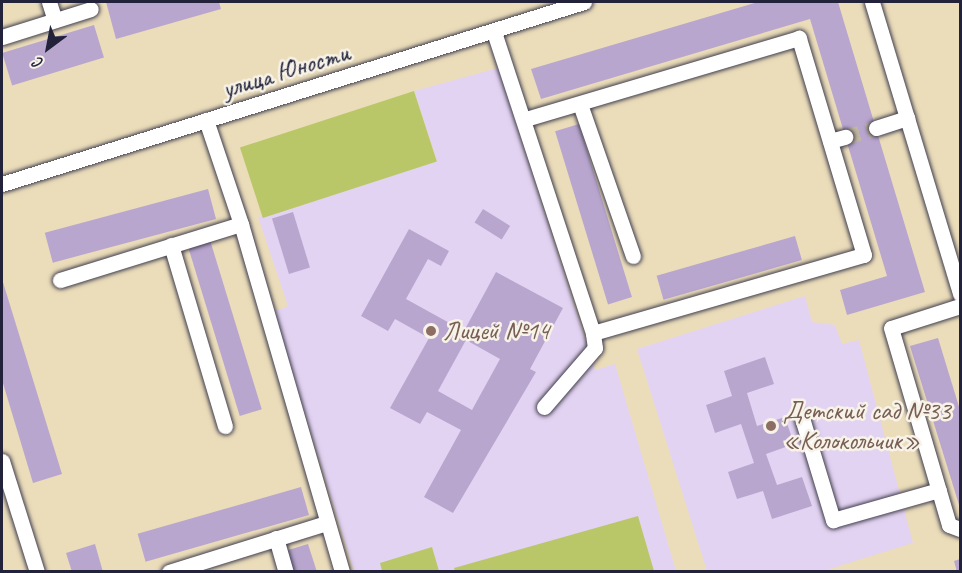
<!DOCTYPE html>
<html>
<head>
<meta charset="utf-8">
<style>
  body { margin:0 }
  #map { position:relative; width:962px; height:573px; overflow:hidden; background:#ebddba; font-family:Caveat,sans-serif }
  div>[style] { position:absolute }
  .built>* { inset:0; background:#e3d3f2 }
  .green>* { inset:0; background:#b9c769; transform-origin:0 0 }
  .building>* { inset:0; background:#b9a6cf; transform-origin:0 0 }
  .minor-tunnel>* { height:15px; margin-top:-7.5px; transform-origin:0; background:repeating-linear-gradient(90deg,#c3b8a1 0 15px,transparent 0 23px) }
  .roads { filter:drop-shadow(0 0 2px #403e4e) drop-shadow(0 0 2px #403e4e) }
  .minor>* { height:15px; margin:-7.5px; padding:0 7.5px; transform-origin:7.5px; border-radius:7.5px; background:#fff }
  .dots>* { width:16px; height:16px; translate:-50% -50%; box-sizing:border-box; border:3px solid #f7f3e8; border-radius:50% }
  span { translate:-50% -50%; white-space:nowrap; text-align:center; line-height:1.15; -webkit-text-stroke:5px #f7f3e8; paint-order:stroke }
  .street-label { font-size:26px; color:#22223b }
  .education-label { font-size:26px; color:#785e54 }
  .left { translate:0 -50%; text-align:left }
  .frame { position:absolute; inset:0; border:3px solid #22223b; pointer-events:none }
  .north { position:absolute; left:18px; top:18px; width:60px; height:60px; -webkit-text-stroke:4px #f7f3e8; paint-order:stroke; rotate:212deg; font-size:16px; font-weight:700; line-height:24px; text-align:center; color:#22223b }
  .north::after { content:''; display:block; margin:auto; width:21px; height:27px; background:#22223b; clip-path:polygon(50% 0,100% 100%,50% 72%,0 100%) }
</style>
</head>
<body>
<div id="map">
  <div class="built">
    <div style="clip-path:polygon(498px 68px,595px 370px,615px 364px,676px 571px,354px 571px,273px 312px,288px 306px,258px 217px,437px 161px,414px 91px)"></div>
    <div style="clip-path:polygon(805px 296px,812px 322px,835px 325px,842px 344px,859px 340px,913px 543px,823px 571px,707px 571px,637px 349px)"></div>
  </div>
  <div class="green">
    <div style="left:414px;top:91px;width:74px;height:183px;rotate:72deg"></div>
    <div style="clip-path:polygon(638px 516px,654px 571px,455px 571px,454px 568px)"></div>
    <div style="clip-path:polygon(432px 547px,439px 571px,382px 571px,380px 563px)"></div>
  </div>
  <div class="building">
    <div style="clip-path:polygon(106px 2px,219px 2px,221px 9px,116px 39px)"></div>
    <div style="clip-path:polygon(758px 2px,838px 2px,925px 292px,847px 315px,840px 290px,887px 276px,810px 19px,541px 99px,531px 69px)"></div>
    <div style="left:94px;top:25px;width:34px;height:96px;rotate:73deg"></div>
    <div style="left:579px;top:124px;width:181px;height:25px;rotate:73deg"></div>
    <div style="left:208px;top:189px;width:31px;height:169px;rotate:75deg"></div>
    <div style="left:483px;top:209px;width:32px;height:16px;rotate:32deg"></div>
    <div style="left:293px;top:212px;width:58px;height:22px;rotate:73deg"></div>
    <div style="clip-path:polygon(evenodd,409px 229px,449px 251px,441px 266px,428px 259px,406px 299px,464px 331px,496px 272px,563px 308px,530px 369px,536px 372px,453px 513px,424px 497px,461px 430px,427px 412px,420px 424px,390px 408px,429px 338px,395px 319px,388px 331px,361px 316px,409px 229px,466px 340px,500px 359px,472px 410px,438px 391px,466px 340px)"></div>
    <div style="left:795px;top:236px;width:25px;height:144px;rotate:74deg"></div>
    <div style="left:210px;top:240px;width:177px;height:23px;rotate:73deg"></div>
    <div style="clip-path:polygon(2px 279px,62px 474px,33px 483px,2px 380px)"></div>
    <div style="clip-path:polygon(938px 338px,960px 410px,960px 508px,910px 346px)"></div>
    <div style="clip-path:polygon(765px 357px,774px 384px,747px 393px,757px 426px,785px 417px,794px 444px,766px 454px,777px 485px,802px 477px,812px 506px,772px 519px,763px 491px,737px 499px,728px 472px,754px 463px,741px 424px,715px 433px,706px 405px,732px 396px,724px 371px)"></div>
    <div style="left:301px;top:487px;width:29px;height:170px;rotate:74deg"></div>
    <div style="clip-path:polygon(95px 544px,103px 572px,72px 572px,66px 553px)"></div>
    <div style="clip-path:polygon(308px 544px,317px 572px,291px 572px,285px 551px)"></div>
    <div style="clip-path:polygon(960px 559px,960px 572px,957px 572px,954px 561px)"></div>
  </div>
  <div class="minor-tunnel">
    <div style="left:845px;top:137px;width:32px;rotate:-16deg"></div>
  </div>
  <div class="roads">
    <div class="minor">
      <div style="left:49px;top:2px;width:19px;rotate:72deg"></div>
      <div style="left:872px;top:2px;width:305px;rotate:73.2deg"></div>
      <div style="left:494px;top:32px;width:317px;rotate:71.8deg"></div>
      <div style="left:593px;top:333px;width:282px;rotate:-16.1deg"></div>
      <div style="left:864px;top:255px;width:227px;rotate:-106.7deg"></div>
      <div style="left:799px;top:38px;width:286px;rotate:163.5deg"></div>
      <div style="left:2px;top:37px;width:93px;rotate:-17.5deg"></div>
      <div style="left:580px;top:104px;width:161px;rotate:70.8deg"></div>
      <div style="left:206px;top:120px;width:110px;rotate:71.4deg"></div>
      <div style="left:241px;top:224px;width:362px;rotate:73.8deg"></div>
      <div style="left:876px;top:128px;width:33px;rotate:-18deg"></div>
      <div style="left:830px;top:141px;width:16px;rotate:-15deg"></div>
      <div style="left:2px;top:184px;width:610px;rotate:-17.37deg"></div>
      <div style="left:171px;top:245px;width:189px;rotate:73.4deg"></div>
      <div style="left:60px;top:280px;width:189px;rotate:-17.2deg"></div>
      <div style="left:960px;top:306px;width:72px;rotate:162.3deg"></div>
      <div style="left:891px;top:328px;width:205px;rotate:73.6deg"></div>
      <div style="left:949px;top:525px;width:12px;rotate:20deg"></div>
      <div style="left:544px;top:407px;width:78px;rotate:-49.2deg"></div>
      <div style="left:595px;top:348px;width:15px;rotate:-98deg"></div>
      <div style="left:802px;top:418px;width:107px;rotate:73.1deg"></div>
      <div style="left:833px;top:520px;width:110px;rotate:-15.8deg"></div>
      <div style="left:2px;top:461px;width:116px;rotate:72.5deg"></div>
      <div style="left:276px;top:538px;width:35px;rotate:74deg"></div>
      <div style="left:169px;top:572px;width:164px;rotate:-17.3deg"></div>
    </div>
  </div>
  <div class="dots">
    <div style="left:431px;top:331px;background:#8d6e63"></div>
    <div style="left:771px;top:426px;background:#8d6e63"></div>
  </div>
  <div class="street-label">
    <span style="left:286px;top:71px;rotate:-17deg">улица Юности</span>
  </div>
  <div class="education-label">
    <span class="left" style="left:443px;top:331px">Лицей №14</span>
    <span class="left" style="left:783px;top:426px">Детский сад №33<br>«Колокольчик»</span>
  </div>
  <div class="frame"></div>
  <div class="north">С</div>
</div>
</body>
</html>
